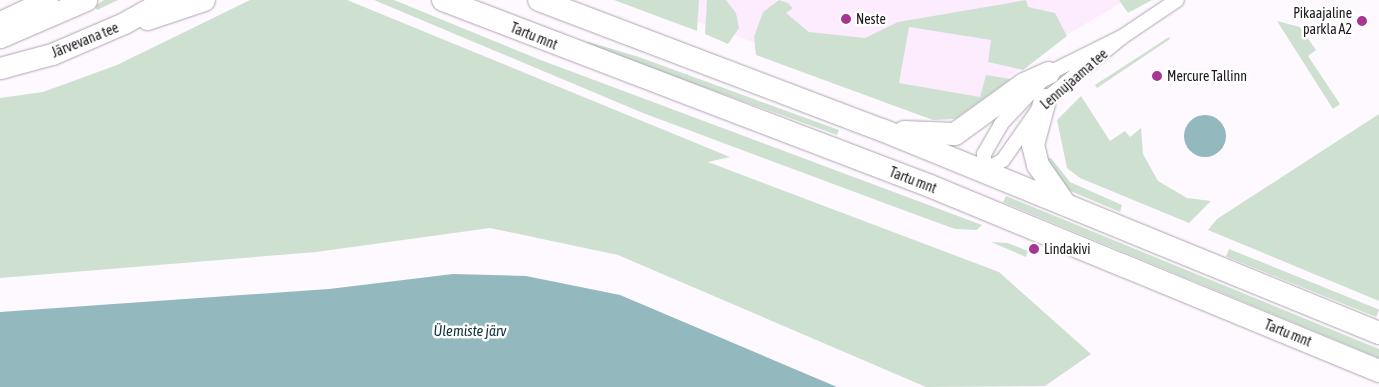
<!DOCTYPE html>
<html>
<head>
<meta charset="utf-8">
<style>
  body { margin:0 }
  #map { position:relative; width:1379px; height:387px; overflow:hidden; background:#fef8ff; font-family:"Asap Condensed",sans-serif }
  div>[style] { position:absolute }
  .built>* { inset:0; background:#fdecfe }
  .green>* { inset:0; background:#cee1d1; transform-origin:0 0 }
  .water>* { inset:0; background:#93b8be }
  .round { border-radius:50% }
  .roads { filter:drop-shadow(0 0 1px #aea4af) drop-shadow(0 0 1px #aea4af) }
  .minor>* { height:14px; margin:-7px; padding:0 7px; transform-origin:7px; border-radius:7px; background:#fff }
  .primary>* { height:21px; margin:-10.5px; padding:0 10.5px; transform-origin:10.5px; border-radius:10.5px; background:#fff }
  .trunk>* { height:22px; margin:-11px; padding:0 11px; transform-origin:11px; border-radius:11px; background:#fff }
  .dots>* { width:14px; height:14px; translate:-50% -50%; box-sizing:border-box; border:2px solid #fff; border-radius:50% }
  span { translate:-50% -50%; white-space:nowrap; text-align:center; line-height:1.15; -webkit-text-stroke:5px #fff; paint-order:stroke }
  .poi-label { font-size:14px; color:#1d191d }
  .right { translate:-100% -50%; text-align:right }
  .left { translate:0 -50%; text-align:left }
  .street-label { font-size:14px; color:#1d191d }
  .water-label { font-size:15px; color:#0d3338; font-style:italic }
</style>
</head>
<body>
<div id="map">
  <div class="built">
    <div style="clip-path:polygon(637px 0,1126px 0,1056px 41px,970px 106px,927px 105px)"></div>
  </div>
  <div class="green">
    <div style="clip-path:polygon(104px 0,118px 0,97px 10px,95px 6px)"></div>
    <div style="clip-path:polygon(250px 0,347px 0,730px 157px,708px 162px,999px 272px,1091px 354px,1045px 386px,926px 387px,618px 255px,490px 228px,316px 252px,0 278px,0 98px,43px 92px,117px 65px)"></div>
    <div style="clip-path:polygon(374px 0,394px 0,538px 59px,982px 225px,977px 230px,955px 229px,895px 207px,643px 113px)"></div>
    <div style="clip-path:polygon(614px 0,699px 0,697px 31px,638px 9px)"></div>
    <div style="clip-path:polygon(707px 0,726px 0,736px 13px,739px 28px,728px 44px,705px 34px)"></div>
    <div style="clip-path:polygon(779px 0,788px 3px,793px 8px,786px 13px,809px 32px,865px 38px,898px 22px,1026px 0,1028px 7px,1055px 13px,1067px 36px,1023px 70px,988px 62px,991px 40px,909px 27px,899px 83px,980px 97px,986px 75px,1011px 79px,955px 119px,933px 120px,756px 55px,754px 37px,763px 12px)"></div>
    <div style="clip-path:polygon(1119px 0,1152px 0,1128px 13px)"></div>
    <div style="clip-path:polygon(1277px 21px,1300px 27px,1316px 50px,1308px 56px,1340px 104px,1333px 109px)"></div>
    <div style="clip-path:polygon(1169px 37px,1170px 39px,1097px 88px,1095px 85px)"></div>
    <div style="clip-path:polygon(589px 42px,639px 57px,839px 130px,837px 135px,581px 43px)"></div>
    <div style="clip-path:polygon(1081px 96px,1110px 141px,1125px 131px,1130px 137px,1141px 128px,1143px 154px,1158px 181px,1187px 198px,1211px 201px,1189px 223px,1080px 178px,1067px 168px,1057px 120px)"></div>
    <div style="clip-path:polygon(1379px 114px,1379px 301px,1208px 230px,1217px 219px)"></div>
    <div style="clip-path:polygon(1043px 158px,1051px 158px,1070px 182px,1122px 205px,1120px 212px,1068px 190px)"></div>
    <div style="clip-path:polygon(1006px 196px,1379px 349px,1379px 358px,1003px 202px)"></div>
    <div style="clip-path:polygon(991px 242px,1008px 243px,1028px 251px,1026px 257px)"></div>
    <div style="left:1229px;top:249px;width:162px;height:8px;rotate:22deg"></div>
  </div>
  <div class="water">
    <div class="round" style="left:1184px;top:115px;width:42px;height:42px"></div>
    <div style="clip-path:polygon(453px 274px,526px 276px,620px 295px,837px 387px,0 387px,0 312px,329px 289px)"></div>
  </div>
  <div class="roads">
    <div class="minor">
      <div style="left:1122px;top:37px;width:99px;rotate:140.7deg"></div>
      <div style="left:1045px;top:100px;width:73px;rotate:125deg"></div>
      <div style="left:1003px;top:160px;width:22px;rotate:150deg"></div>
      <div style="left:984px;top:171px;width:17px;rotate:-90deg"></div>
      <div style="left:984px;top:154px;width:34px;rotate:-60deg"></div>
      <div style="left:1001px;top:124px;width:70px;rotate:-46.7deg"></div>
      <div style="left:1049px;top:73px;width:81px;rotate:-26.3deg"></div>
      <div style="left:1122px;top:37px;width:66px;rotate:-33.9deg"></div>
    </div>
    <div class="primary">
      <div style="left:147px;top:19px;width:60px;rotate:-18.4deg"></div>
      <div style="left:0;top:22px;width:52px;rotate:-25.1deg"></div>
      <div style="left:0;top:37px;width:94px;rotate:-23.3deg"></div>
      <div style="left:0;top:68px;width:54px;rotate:-15.1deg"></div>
      <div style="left:52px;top:54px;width:78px;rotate:-23.3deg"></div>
      <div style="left:124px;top:23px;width:47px;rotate:-29.3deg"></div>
    </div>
    <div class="trunk">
      <div style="left:443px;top:0;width:521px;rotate:20.9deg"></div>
      <div style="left:930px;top:186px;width:486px;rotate:22.4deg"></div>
      <div style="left:539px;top:0;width:367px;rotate:20.8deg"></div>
      <div style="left:882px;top:130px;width:537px;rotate:22.22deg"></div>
      <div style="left:1045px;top:100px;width:47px;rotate:104.9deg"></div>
      <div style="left:1033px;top:145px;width:21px;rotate:76deg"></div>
      <div style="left:1038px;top:165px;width:47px;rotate:55.3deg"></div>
      <div style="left:904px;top:132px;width:51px;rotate:2.2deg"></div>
      <div style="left:955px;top:134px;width:85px;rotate:-35.9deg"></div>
      <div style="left:1024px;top:84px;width:27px;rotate:-24deg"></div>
    </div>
  </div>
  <div class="dots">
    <div style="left:846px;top:19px;background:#a73693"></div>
    <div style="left:1362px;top:21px;background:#a73693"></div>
    <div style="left:1157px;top:76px;background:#a73693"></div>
    <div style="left:1034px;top:249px;background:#a73693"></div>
  </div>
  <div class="poi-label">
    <span class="right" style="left:1352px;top:21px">Pikaajaline<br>parkla A2</span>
    <span class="left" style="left:856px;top:19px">Neste</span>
    <span class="left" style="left:1167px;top:76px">Mercure Tallinn</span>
    <span class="left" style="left:1044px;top:249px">Lindakivi</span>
  </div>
  <div class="street-label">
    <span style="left:534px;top:36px;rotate:22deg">Tartu mnt</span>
    <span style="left:85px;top:40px;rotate:-22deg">Järvevana tee</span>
    <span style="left:1074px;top:79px;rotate:-41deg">Lennujaama tee</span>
    <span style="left:913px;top:180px;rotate:21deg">Tartu mnt</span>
    <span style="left:1288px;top:333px;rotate:22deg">Tartu mnt</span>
  </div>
  <div class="water-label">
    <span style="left:470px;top:331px">Ülemiste järv</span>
  </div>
</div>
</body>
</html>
